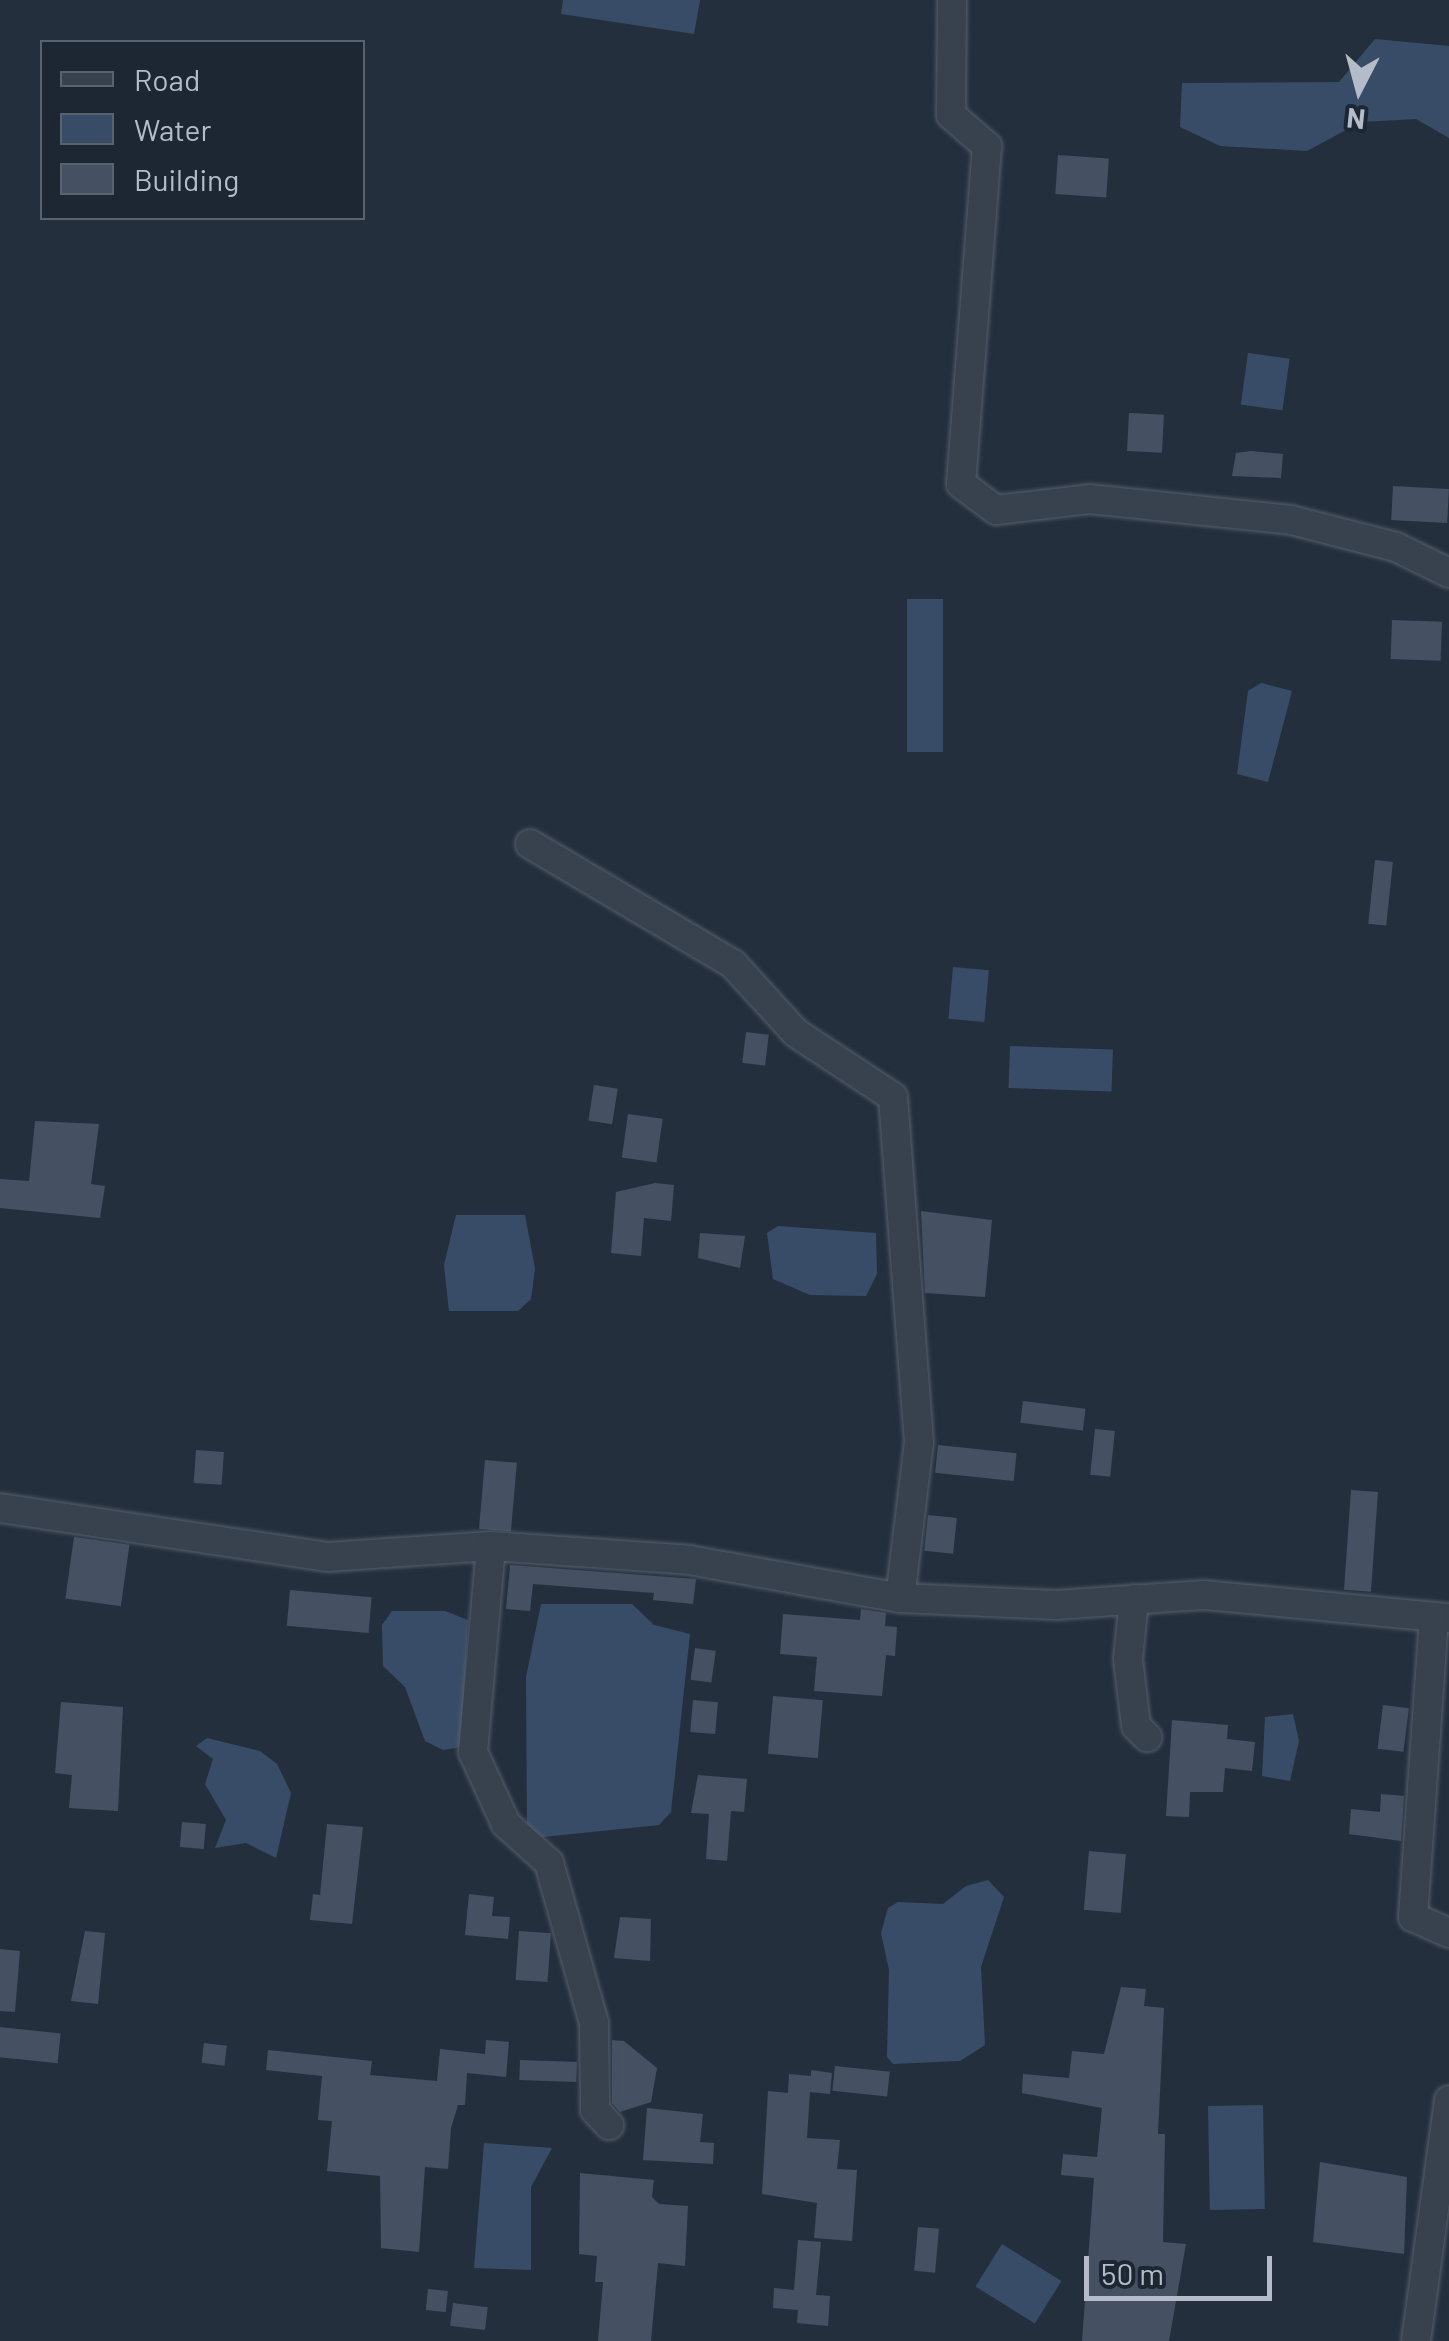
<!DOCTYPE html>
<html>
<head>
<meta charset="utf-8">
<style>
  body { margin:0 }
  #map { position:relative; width:1449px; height:2341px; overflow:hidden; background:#242f3e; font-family:Barlow,sans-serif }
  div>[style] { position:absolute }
  .water>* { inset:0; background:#394c67; transform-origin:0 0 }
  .building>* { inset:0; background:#455162; transform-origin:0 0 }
  .roads { filter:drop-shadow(0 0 2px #565f6c) drop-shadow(0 0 2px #565f6c) }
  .minor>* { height:28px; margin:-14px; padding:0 14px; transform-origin:14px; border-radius:14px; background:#38414e }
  span { translate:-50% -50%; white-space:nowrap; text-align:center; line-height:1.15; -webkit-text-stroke:10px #1d2633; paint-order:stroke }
  .legend { position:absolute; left:40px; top:40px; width:325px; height:180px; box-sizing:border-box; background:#1d2633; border:2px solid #59626f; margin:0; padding:12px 18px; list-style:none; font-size:30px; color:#b4bcc9 }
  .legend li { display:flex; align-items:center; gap:20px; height:50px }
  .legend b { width:50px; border:2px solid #59626f }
  .north { position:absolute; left:1309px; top:40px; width:100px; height:100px; -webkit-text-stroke:8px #1d2633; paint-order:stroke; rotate:186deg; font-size:28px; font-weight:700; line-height:40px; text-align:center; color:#b4bcc9 }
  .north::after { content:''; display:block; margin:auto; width:35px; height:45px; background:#b4bcc9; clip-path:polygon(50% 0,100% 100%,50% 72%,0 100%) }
  .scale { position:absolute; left:1084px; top:2256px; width:188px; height:45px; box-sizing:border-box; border:5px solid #b4bcc9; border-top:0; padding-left:12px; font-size:30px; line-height:35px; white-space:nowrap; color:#b4bcc9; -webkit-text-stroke:8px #1d2633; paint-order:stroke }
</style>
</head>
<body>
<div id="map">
  <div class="water">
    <div style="clip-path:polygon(563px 0,700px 0,694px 34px,561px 14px)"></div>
    <div style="clip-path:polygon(1375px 39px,1449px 46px,1449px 138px,1416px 119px,1361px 122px,1307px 151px,1220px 146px,1180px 127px,1182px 83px,1339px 82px)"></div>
    <div style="left:1248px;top:353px;width:42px;height:52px;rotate:8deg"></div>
    <div style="left:907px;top:599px;width:36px;height:153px"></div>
    <div style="clip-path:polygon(1261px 683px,1292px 691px,1268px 782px,1237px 774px,1248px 691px)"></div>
    <div style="left:953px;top:967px;width:36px;height:52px;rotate:5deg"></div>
    <div style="left:1010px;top:1046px;width:103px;height:42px;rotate:2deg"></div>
    <div style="clip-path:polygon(456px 1215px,525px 1215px,535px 1269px,531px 1299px,518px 1311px,449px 1311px,444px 1265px)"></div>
    <div style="clip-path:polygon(778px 1226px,876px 1233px,877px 1274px,866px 1296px,810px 1295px,773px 1279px,767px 1233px)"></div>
    <div style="clip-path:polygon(541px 1604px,632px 1604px,654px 1625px,690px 1634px,671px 1812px,659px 1825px,543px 1837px,527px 1829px,526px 1677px)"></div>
    <div style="clip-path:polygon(392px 1611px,445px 1611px,468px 1620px,461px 1747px,443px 1750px,425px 1741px,405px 1687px,383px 1666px,382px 1625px)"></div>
    <div style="clip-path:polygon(1293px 1714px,1299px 1741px,1290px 1781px,1262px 1776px,1265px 1717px)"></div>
    <div style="clip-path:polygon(207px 1738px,260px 1751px,277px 1764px,291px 1793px,276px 1858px,246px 1843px,215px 1848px,226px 1820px,205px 1784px,213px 1759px,196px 1746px)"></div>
    <div style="clip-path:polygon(988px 1880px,1004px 1897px,981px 1967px,985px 2045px,960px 2061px,893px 2064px,887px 2057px,889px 1970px,881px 1933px,888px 1908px,898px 1902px,943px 1904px,966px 1886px)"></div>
    <div style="left:1263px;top:2105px;width:104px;height:55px;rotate:89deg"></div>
    <div style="clip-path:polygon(484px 2143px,552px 2148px,531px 2187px,531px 2270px,474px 2268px)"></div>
    <div style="left:1002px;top:2244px;width:70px;height:50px;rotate:32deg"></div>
  </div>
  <div class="building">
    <div style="left:1058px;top:155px;width:51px;height:39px;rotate:4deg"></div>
    <div style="left:1129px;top:413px;width:35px;height:38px;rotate:3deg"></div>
    <div style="clip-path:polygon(1251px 451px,1283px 454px,1281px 478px,1232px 476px,1236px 453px)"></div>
    <div style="left:1393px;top:486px;width:56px;height:34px;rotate:3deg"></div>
    <div style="left:1392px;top:620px;width:50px;height:39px;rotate:2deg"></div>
    <div style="left:1375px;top:860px;width:18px;height:64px;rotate:6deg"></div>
    <div style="left:746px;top:1032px;width:23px;height:31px;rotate:7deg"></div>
    <div style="left:594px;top:1085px;width:24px;height:36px;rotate:9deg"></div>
    <div style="left:628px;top:1114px;width:35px;height:44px;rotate:8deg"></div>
    <div style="clip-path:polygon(35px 1121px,99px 1124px,91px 1184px,105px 1186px,100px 1218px,0 1208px,0 1179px,29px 1181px)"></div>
    <div style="clip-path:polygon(655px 1183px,674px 1185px,671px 1221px,644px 1218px,641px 1256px,611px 1253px,616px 1192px)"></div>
    <div style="clip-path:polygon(921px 1211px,992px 1220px,985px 1297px,925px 1293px)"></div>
    <div style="clip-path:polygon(700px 1233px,745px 1236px,740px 1268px,698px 1258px)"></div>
    <div style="left:1023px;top:1401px;width:63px;height:22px;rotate:7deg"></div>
    <div style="left:1095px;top:1429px;width:20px;height:46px;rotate:6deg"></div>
    <div style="left:938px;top:1445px;width:79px;height:28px;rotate:6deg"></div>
    <div style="left:196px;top:1450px;width:28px;height:33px;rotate:4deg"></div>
    <div style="left:485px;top:1460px;width:32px;height:69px;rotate:5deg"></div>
    <div style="left:1351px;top:1490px;width:27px;height:100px;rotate:4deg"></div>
    <div style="left:928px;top:1515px;width:29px;height:36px;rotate:6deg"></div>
    <div style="left:74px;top:1537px;width:56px;height:62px;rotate:8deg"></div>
    <div style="clip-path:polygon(510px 1565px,696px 1579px,693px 1604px,653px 1600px,654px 1593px,533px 1584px,530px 1611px,506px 1609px)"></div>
    <div style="left:290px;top:1590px;width:82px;height:36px;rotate:5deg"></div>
    <div style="clip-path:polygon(861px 1609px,886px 1613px,885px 1626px,897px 1627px,895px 1656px,886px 1655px,882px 1696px,814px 1691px,817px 1657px,780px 1654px,783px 1614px,860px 1620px)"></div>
    <div style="left:695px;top:1648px;width:21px;height:32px;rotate:8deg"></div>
    <div style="left:773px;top:1696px;width:50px;height:58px;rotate:5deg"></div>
    <div style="left:693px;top:1700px;width:25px;height:32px;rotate:5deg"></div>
    <div style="clip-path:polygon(61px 1702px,123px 1707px,118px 1811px,69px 1808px,72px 1775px,55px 1773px)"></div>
    <div style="left:1383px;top:1705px;width:26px;height:44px;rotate:7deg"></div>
    <div style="clip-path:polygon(1172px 1720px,1228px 1725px,1227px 1739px,1255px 1742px,1252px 1771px,1225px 1768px,1223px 1792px,1190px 1792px,1189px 1817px,1166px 1816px)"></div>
    <div style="clip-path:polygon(698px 1775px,747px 1779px,744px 1812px,731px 1811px,727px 1861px,706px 1859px,709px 1814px,691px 1813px)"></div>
    <div style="clip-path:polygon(1381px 1794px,1404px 1796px,1401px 1841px,1349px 1834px,1351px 1809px,1380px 1812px)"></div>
    <div style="left:182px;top:1822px;width:24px;height:25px;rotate:5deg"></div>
    <div style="clip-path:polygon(327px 1824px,363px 1827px,352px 1924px,310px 1920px,313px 1894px,320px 1895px)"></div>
    <div style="left:1089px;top:1851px;width:37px;height:59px;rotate:5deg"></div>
    <div style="clip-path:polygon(469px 1894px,494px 1897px,492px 1916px,510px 1917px,508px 1939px,465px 1935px)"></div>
    <div style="clip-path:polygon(620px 1917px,651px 1919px,650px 1961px,614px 1958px)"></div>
    <div style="clip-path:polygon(85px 1931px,105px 1933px,98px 2004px,71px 2001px)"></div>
    <div style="left:519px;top:1931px;width:32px;height:49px;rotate:4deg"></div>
    <div style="clip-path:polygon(0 1949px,20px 1951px,15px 2012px,0 2011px)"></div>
    <div style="clip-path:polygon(1121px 1987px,1146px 1989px,1144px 2006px,1164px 2008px,1158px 2134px,1165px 2134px,1163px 2242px,1186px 2244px,1169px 2341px,1082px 2341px,1094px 2178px,1061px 2175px,1063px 2154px,1097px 2157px,1102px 2108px,1022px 2093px,1023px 2074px,1069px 2078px,1072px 2051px,1104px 2054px)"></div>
    <div style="left:0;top:2027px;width:61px;height:30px;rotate:6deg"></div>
    <div style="clip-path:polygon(486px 2040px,509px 2042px,506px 2077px,467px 2073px,465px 2105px,458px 2105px,451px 2128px,448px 2169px,425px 2167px,419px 2252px,381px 2248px,380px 2176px,327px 2171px,332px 2121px,318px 2120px,322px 2076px,266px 2070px,268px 2050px,372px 2061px,370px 2075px,437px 2081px,440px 2049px,485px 2054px)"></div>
    <div style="clip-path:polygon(612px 2040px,624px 2041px,657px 2068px,651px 2102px,620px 2112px,612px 2103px)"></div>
    <div style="left:204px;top:2043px;width:23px;height:20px;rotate:7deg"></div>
    <div style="left:520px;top:2060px;width:57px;height:20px;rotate:2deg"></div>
    <div style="left:835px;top:2066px;width:55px;height:25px;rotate:6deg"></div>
    <div style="clip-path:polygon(811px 2070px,832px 2073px,830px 2094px,810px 2092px,807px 2138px,840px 2140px,837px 2169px,857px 2170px,852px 2241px,814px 2238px,817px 2203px,762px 2194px,768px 2091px,788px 2093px,789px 2074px,811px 2076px)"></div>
    <div style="clip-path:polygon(647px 2108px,703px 2114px,700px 2142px,714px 2143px,713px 2164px,643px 2160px)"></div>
    <div style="clip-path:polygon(1320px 2162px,1407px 2177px,1404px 2254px,1313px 2242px)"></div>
    <div style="clip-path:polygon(580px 2173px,654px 2180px,652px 2197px,659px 2204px,688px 2206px,685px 2266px,658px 2263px,651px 2341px,598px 2341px,603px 2282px,595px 2282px,597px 2256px,579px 2254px)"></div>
    <div style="left:918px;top:2227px;width:21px;height:44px;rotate:5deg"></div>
    <div style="clip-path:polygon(798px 2240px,821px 2242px,816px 2295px,830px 2296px,828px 2326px,797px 2323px,798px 2310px,773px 2308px,774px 2288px,794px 2290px)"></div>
    <div style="left:428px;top:2289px;width:20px;height:21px;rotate:6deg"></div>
    <div style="left:453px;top:2303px;width:35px;height:23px;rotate:7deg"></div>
  </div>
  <div class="roads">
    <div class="minor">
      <div style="left:952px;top:0;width:115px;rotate:90.5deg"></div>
      <div style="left:951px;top:115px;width:48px;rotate:40.7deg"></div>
      <div style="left:987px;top:146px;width:339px;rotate:94.4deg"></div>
      <div style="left:961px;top:484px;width:44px;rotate:36.6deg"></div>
      <div style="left:996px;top:510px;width:94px;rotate:-6.7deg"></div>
      <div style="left:1089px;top:499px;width:203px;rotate:5.9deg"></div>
      <div style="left:1291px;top:520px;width:108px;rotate:14.4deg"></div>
      <div style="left:1396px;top:547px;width:59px;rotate:26.1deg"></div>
      <div style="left:530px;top:844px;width:236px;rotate:30.6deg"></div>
      <div style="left:733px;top:964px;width:93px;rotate:47.6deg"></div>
      <div style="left:796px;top:1033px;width:116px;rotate:33.4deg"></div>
      <div style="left:893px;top:1097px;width:346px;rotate:85.7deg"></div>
      <div style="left:919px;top:1442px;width:157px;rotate:96.9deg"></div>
      <div style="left:0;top:1508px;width:332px;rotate:8.5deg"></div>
      <div style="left:328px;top:1557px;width:163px;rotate:-3.9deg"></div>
      <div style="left:491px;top:1546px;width:198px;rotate:4deg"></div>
      <div style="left:689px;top:1560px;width:214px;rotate:10.2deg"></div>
      <div style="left:900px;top:1598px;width:156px;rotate:2.6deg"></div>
      <div style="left:1056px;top:1605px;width:148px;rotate:-3.9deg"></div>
      <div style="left:1204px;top:1595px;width:246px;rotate:5.4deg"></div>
      <div style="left:491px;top:1546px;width:207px;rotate:95deg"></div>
      <div style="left:473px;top:1752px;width:79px;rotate:65.4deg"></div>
      <div style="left:506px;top:1824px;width:58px;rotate:42.2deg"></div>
      <div style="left:549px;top:1863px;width:166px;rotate:74.3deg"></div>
      <div style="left:594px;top:2023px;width:87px;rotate:89.3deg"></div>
      <div style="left:595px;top:2110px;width:21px;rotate:47deg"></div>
      <div style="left:1134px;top:1599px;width:60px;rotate:95.7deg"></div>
      <div style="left:1128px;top:1659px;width:67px;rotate:83.2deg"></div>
      <div style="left:1136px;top:1726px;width:16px;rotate:45deg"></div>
      <div style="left:1434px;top:1617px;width:301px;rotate:94deg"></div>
      <div style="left:1413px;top:1917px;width:39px;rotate:24deg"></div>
      <div style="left:1416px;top:2341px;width:243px;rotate:-82.2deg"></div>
    </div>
  </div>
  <ul class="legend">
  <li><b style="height:12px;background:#38414e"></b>Road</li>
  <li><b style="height:28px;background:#394c67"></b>Water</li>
  <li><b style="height:28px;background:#455162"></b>Building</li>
  </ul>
  <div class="north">N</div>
  <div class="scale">50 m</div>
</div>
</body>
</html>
